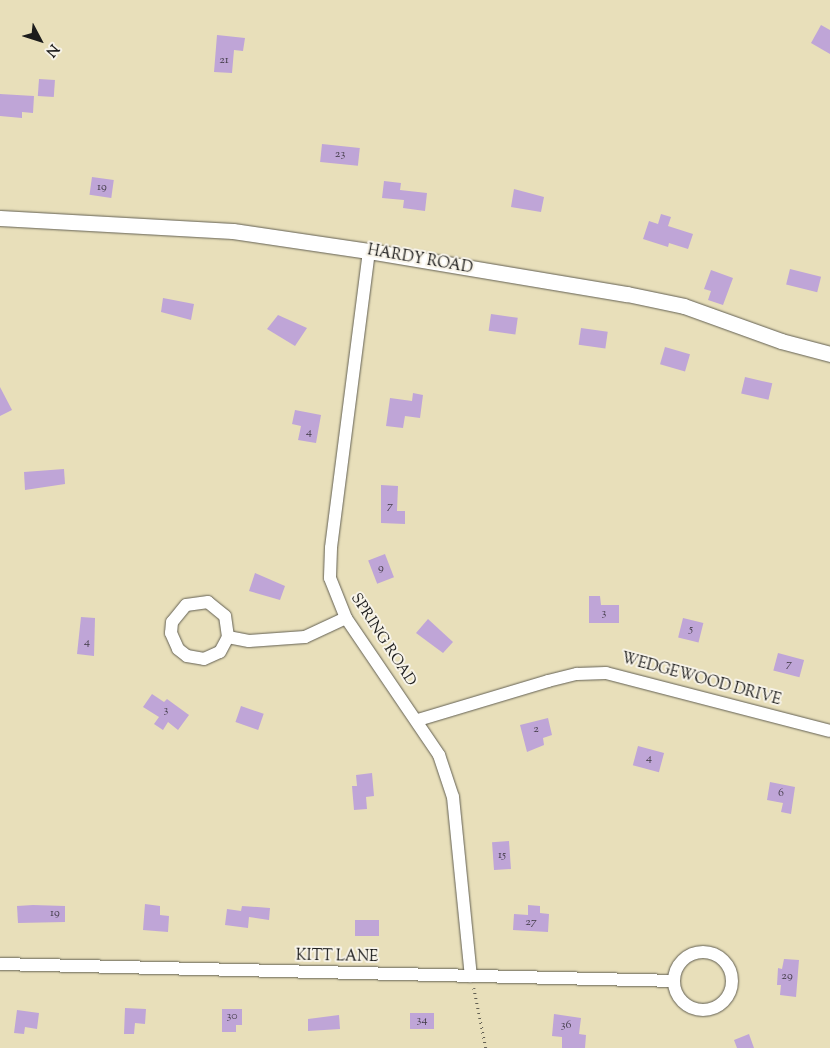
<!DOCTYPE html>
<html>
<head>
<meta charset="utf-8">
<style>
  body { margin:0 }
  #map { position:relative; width:830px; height:1048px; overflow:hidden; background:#e8dfba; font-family:"Sorts Mill Goudy",serif }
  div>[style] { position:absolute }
  .building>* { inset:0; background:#bfa5d7; transform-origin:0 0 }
  .path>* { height:2.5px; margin-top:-1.25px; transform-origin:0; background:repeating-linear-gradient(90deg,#636053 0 1px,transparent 0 5px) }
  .roads { filter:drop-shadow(0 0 1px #636053) drop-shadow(0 0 1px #636053) }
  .minor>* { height:12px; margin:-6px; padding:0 6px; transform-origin:6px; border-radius:6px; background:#fff }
  .minor>.ring { margin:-6px; padding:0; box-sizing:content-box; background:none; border:12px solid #fff; border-radius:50% }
  .tertiary>* { height:15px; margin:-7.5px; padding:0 7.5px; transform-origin:7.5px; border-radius:7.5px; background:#fff }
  span { translate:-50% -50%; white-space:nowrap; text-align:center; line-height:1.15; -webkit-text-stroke:4px #f7f3e8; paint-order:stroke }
  .number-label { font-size:12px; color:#453e4b }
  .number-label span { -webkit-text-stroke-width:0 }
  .street-label { font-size:15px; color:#1c1c1c }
  .north { position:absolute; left:15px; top:15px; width:50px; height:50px; -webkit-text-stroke:4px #f7f3e8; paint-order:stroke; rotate:130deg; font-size:14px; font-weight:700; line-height:20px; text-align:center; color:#1c1c1c }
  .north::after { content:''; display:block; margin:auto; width:18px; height:22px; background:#1c1c1c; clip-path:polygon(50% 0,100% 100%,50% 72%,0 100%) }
</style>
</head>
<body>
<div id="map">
  <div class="building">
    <div style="clip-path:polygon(821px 25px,830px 30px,830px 54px,811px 43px)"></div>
    <div style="clip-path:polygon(217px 35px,245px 38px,243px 51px,234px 50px,232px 73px,214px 72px)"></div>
    <div style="left:39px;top:79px;width:16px;height:17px;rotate:4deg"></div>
    <div style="clip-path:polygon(0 94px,34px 96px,33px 113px,22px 112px,22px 118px,0 116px)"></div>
    <div style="left:322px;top:144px;width:38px;height:18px;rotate:6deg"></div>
    <div style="left:92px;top:177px;width:22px;height:18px;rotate:8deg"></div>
    <div style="clip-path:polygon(384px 181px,401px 183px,400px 190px,427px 193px,425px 211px,403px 208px,404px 200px,382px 198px)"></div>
    <div style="clip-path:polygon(514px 189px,544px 197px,541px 212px,511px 207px)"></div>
    <div style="clip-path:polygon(661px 214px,671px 217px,668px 226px,693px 234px,688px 249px,669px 243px,668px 247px,643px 239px,649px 221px,658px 224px)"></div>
    <div style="left:790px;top:269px;width:32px;height:16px;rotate:14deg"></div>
    <div style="clip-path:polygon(711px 270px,733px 278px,723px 305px,708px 300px,711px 291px,704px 289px)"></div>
    <div style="clip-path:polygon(163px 298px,194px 304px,191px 320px,161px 312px)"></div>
    <div style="left:491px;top:314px;width:27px;height:17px;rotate:8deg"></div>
    <div style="clip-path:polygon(278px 315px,307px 328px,295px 346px,267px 329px)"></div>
    <div style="left:581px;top:328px;width:27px;height:17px;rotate:8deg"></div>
    <div style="left:665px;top:347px;width:26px;height:18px;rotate:16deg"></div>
    <div style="left:745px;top:377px;width:28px;height:17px;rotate:13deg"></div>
    <div style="clip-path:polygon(0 387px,12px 410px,0 416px)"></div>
    <div style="clip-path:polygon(413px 393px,423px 395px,420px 418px,405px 416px,403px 428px,386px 426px,390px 398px,412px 401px)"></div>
    <div style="clip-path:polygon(295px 410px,321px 415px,316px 443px,298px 440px,301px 426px,292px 424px)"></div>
    <div style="clip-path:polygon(64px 469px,65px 484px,25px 490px,24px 472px)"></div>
    <div style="clip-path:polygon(381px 485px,398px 486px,397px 511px,405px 511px,405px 524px,381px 523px)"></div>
    <div style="left:385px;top:554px;width:25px;height:18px;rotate:69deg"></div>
    <div style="clip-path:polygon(255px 573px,285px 586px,280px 600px,249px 591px)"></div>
    <div style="clip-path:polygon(589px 596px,600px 596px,601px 605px,619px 605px,619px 623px,589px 623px)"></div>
    <div style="clip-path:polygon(81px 617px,95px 618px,94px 656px,77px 654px)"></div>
    <div style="left:683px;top:618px;width:21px;height:20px;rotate:14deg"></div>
    <div style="clip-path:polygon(428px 619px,453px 642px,443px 653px,416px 633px)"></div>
    <div style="left:778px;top:653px;width:27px;height:18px;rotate:15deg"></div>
    <div style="clip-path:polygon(152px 694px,164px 702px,167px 699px,189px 715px,178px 730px,168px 722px,163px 730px,154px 724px,159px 717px,143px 707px)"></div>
    <div style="left:241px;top:706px;width:24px;height:17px;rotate:19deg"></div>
    <div style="clip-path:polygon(548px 718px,552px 735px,543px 738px,544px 745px,527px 752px,520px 725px)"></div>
    <div style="left:638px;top:746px;width:27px;height:20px;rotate:15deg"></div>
    <div style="clip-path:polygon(372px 773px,374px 796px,366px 797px,367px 809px,354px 810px,352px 786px,357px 786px,356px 775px)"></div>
    <div style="clip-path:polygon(770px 782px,795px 787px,791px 814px,781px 812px,783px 803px,767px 800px)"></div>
    <div style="left:509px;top:841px;width:28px;height:17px;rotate:86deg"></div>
    <div style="clip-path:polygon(145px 904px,160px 906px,160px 915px,169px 916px,168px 932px,143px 930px)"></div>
    <div style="clip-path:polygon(33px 905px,65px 906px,65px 922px,18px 923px,17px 906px)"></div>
    <div style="clip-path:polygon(528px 905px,540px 906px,540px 913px,549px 914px,548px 932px,513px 930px,514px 914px,528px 915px)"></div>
    <div style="clip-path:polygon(242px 906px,270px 908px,269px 920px,249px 917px,248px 928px,225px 925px,227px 909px,241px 911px)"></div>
    <div style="left:355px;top:920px;width:24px;height:16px"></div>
    <div style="clip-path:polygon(784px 959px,799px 960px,796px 997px,780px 995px,781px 985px,777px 985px,778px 968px,782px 969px)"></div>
    <div style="clip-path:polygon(125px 1008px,146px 1009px,145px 1024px,135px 1023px,134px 1034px,124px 1034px)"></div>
    <div style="clip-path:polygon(222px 1009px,242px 1009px,242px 1025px,236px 1025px,236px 1032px,222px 1032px)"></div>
    <div style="clip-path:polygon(17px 1010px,39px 1013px,37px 1029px,25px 1027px,24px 1034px,14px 1033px)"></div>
    <div style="left:410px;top:1013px;width:24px;height:16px"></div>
    <div style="clip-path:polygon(554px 1014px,581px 1018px,579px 1034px,586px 1035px,585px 1048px,562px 1048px,562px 1037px,552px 1036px)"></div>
    <div style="clip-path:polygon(339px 1015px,340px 1029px,308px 1031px,308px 1019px)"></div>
    <div style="clip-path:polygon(749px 1034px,754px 1048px,737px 1048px,734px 1040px)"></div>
  </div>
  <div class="path">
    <div style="left:474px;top:988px;width:61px;rotate:78.7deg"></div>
  </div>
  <div class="roads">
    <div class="minor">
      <div style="left:369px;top:251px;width:299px;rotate:97.3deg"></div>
      <div style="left:331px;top:548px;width:30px;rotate:92deg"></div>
      <div style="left:330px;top:578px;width:43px;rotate:68.2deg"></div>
      <div style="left:346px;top:618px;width:166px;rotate:55.8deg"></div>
      <div style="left:439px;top:755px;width:44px;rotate:71.6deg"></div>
      <div style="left:453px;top:797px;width:180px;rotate:84.3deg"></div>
      <div style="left:228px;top:637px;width:21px;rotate:-98deg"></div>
      <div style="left:225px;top:616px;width:22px;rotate:-141deg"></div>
      <div style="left:208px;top:602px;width:22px;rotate:172deg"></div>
      <div style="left:186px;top:605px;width:22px;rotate:129deg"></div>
      <div style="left:172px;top:622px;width:11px;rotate:95deg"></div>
      <div style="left:171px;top:633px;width:17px;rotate:66deg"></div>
      <div style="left:178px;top:649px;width:11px;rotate:38deg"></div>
      <div style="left:187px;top:656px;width:17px;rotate:10deg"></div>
      <div style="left:204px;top:659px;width:17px;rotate:-24deg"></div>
      <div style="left:220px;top:652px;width:17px;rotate:-62deg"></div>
      <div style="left:228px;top:637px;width:21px;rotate:11deg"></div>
      <div style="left:249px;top:641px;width:56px;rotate:-4.1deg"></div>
      <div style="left:305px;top:637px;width:45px;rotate:-24.9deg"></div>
      <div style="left:418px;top:720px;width:136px;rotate:-16.7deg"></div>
      <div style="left:548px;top:681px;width:30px;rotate:-14deg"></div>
      <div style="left:577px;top:674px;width:29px;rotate:-2deg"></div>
      <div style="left:606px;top:673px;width:231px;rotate:14.5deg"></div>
      <div class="ring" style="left:674px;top:952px;width:46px;height:46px"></div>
      <div style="left:0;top:964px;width:674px;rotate:1.44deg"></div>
    </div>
    <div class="tertiary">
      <div style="left:0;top:218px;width:233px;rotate:3.2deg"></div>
      <div style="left:233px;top:231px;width:137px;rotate:8.4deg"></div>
      <div style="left:369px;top:251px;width:262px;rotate:9.5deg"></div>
      <div style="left:627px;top:294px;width:58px;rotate:11.9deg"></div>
      <div style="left:684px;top:306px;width:103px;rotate:19.8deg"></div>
      <div style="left:781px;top:341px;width:51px;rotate:14.9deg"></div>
    </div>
  </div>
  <div class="number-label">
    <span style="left:224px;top:61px">21</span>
    <span style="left:340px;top:155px">23</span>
    <span style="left:102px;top:188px">19</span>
    <span style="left:309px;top:433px">4</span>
    <span style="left:390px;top:507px">7</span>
    <span style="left:381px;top:569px">9</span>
    <span style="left:604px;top:614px">3</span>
    <span style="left:691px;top:630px">5</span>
    <span style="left:87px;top:643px">4</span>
    <span style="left:789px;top:665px">7</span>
    <span style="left:166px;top:711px">3</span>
    <span style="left:536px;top:730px">2</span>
    <span style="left:649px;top:759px">4</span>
    <span style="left:781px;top:794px">6</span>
    <span style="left:502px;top:856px">15</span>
    <span style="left:55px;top:914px">19</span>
    <span style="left:531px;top:923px">27</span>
    <span style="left:787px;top:977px">29</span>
    <span style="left:232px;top:1017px">30</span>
    <span style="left:422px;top:1021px">34</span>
    <span style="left:566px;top:1026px">36</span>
  </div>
  <div class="street-label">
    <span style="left:420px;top:260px;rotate:10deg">HARDY ROAD</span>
    <span style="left:383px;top:640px;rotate:57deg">SPRING ROAD</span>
    <span style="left:701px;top:680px;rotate:15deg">WEDGEWOOD DRIVE</span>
    <span style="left:337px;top:957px;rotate:1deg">KITT LANE</span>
  </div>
  <div class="north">N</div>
</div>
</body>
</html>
